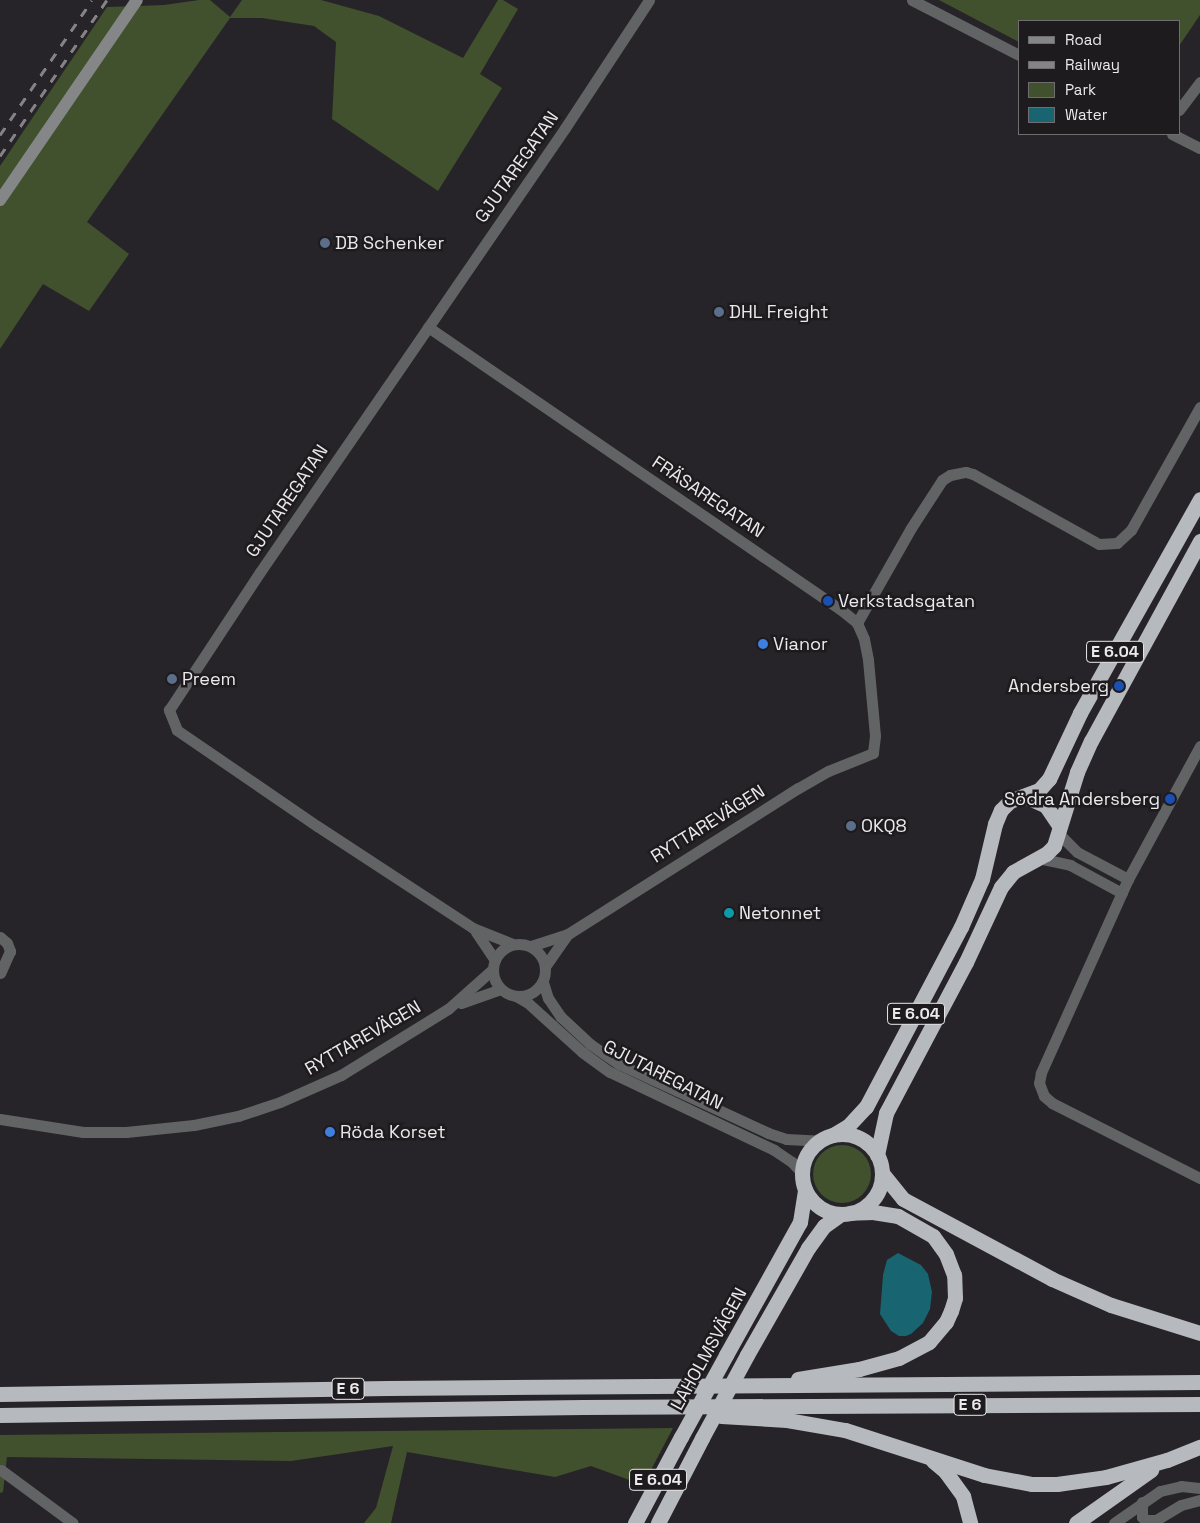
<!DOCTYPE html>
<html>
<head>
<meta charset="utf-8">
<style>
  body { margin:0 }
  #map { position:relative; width:1200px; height:1523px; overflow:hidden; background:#262428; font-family:"Space Grotesk",sans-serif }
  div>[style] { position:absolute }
  .green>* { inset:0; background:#41502d }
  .round { border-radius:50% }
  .water>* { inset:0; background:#186470 }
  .street>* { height:11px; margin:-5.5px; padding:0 5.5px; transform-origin:5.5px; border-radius:5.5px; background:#626364 }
  .street>.ring { margin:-5.5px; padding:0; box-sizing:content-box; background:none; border:11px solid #626364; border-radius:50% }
  .secondary>* { height:12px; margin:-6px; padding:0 6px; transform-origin:6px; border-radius:6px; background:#848688 }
  .highway>* { height:15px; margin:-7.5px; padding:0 7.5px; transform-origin:7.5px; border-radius:7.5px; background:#b6b9bd }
  .highway>.ring { margin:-7.5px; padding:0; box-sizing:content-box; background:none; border:15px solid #b6b9bd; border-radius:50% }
  .rail>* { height:3px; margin-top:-1.5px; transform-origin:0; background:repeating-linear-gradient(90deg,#858386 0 9px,transparent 0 18px) }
  .highway-bridge>* { height:15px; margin:-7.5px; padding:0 7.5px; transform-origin:7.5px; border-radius:7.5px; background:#b6b9bd }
  .dots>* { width:14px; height:14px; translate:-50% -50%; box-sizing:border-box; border:2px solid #1d1b1e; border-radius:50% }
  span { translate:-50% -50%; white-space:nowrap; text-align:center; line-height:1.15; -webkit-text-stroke:5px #1d1b1e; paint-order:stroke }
  .shield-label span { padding:1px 4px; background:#1d1b1e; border:1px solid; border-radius:4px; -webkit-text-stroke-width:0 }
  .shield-label { font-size:16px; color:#ebe9ec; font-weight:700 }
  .street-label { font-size:18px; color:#ebe9ec }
  .poi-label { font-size:18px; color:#ebe9ec }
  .left { translate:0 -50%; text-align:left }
  .right { translate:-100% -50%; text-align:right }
  .legend { position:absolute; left:1018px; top:20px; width:162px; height:115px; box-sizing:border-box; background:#1d1b1e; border:1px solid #6f6d70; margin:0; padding:6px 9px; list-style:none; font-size:15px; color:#ebe9ec }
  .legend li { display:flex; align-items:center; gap:10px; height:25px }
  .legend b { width:25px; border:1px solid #6f6d70 }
</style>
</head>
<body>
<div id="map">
  <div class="green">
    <div style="clip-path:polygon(199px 0,210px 0,230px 17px,242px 0,321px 0,379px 16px,463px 58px,498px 0,503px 0,518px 9px,480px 74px,502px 88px,438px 191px,332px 119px,336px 42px,314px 26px,262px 18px,230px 18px,87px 222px,129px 254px,89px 311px,43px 284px,0 349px,0 166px,107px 7px,164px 5px)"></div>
    <div style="clip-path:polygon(939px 0,1200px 0,1200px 15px,1179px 46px,1179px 21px,1019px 21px,1019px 42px)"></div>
    <div class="round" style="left:813px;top:1145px;width:58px;height:58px"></div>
    <div style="clip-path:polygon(673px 1428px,643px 1485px,591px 1466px,555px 1477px,407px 1452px,391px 1523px,364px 1523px,376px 1508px,393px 1446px,291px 1461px,7px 1457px,3px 1492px,0 1493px,0 1435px)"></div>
  </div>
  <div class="water">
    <div style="clip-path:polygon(898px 1253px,921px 1265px,928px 1274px,932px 1292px,930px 1309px,923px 1323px,911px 1334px,906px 1336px,899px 1336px,891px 1331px,880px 1314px,883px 1275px,887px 1260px)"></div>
  </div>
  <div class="street">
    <div style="left:912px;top:0;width:120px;rotate:27.2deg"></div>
    <div style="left:1179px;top:110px;width:35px;rotate:-53deg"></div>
    <div style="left:1172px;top:134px;width:31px;rotate:27deg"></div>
    <div style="left:428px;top:327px;width:499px;rotate:34.4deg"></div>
    <div style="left:840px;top:609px;width:22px;rotate:39deg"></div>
    <div style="left:857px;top:623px;width:17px;rotate:66deg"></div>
    <div style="left:864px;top:639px;width:21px;rotate:79deg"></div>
    <div style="left:868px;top:660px;width:76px;rotate:84.7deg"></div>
    <div style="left:875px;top:736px;width:17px;rotate:97deg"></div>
    <div style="left:873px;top:753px;width:48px;rotate:158.2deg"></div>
    <div style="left:828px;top:771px;width:34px;rotate:150deg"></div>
    <div style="left:798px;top:788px;width:272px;rotate:147.6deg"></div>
    <div style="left:568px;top:934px;width:39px;rotate:162deg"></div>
    <div style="left:857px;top:623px;width:109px;rotate:-60.4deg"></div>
    <div style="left:911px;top:528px;width:57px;rotate:-57.1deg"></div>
    <div style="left:942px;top:480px;width:9px;rotate:-32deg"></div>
    <div style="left:950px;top:475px;width:16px;rotate:-11deg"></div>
    <div style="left:966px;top:472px;width:7px;rotate:16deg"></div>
    <div style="left:973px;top:474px;width:144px;rotate:29.1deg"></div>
    <div style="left:1099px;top:544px;width:18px;rotate:-3deg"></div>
    <div style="left:1117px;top:543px;width:19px;rotate:-43deg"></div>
    <div style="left:1131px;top:530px;width:141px;rotate:-60.7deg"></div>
    <div style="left:1200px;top:746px;width:151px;rotate:118.4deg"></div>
    <div style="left:1128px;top:879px;width:213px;rotate:114.2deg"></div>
    <div style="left:1041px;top:1073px;width:10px;rotate:101deg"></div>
    <div style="left:1039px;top:1083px;width:14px;rotate:69deg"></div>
    <div style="left:1044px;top:1096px;width:11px;rotate:41deg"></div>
    <div style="left:1052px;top:1103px;width:166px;rotate:26.9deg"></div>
    <div style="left:1059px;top:834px;width:25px;rotate:45deg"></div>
    <div style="left:1077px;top:852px;width:58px;rotate:27.9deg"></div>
    <div style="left:1038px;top:858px;width:33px;rotate:12deg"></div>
    <div style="left:1070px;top:865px;width:59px;rotate:28.3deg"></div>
    <div style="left:476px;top:932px;width:34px;rotate:56deg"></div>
    <div style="left:0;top:937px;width:9px;rotate:41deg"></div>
    <div style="left:7px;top:943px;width:9px;rotate:69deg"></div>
    <div style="left:10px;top:951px;width:24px;rotate:114deg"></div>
    <div class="ring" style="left:493px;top:944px;width:41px;height:41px"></div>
    <div style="left:513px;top:944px;width:43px;rotate:-158.2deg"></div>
    <div style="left:473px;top:928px;width:186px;rotate:-146.8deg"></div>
    <div style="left:317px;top:826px;width:170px;rotate:-145.6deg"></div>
    <div style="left:177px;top:730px;width:22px;rotate:-112deg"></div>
    <div style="left:169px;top:710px;width:165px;rotate:-56.6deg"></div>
    <div style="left:260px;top:572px;width:539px;rotate:-55.51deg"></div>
    <div style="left:565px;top:128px;width:153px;rotate:-56.7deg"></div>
    <div style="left:546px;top:965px;width:38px;rotate:-55deg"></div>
    <div style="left:543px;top:982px;width:17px;rotate:73deg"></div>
    <div style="left:548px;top:998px;width:23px;rotate:56deg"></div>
    <div style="left:561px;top:1017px;width:40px;rotate:43deg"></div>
    <div style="left:590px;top:1044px;width:35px;rotate:35deg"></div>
    <div style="left:619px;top:1064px;width:164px;rotate:24.8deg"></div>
    <div style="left:768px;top:1133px;width:19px;rotate:18deg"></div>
    <div style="left:786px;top:1139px;width:35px;rotate:3deg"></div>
    <div style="left:516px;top:996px;width:14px;rotate:30deg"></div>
    <div style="left:528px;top:1003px;width:73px;rotate:42.2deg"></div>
    <div style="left:582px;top:1052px;width:34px;rotate:36deg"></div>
    <div style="left:610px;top:1072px;width:182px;rotate:25.4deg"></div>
    <div style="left:774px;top:1150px;width:22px;rotate:34deg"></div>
    <div style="left:792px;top:1162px;width:15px;rotate:48deg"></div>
    <div style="left:461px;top:1003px;width:42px;rotate:-19.3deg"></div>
    <div style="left:0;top:1119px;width:84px;rotate:8.9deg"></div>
    <div style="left:83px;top:1132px;width:43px"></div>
    <div style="left:126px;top:1132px;width:68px;rotate:-5.9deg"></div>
    <div style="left:194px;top:1125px;width:45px;rotate:-11.6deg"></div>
    <div style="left:238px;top:1116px;width:44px;rotate:-18.4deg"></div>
    <div style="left:280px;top:1102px;width:67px;rotate:-23.9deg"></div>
    <div style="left:341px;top:1075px;width:126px;rotate:-31.7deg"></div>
    <div style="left:448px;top:1009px;width:60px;rotate:-41.6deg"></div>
    <div style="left:1px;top:1470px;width:89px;rotate:36.4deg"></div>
    <div style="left:1142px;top:1502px;width:15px;rotate:90deg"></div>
    <div style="left:1142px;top:1517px;width:6px;rotate:31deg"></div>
    <div style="left:1147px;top:1520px;width:9px"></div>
    <div style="left:1156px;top:1520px;width:29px;rotate:-31deg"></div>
    <div style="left:1181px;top:1505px;width:20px;rotate:-15deg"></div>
    <div style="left:1114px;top:1523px;width:56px;rotate:-34.8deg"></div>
    <div style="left:1160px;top:1491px;width:22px;rotate:-13deg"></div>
    <div style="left:1181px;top:1486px;width:19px;rotate:6deg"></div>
  </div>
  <div class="secondary">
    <div style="left:0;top:200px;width:242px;rotate:-55.6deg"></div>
  </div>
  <div class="highway">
    <div style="left:1024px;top:796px;width:24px;rotate:24deg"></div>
    <div style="left:1046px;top:806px;width:23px;rotate:56deg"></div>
    <div class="ring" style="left:802px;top:1134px;width:65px;height:65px"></div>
    <div style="left:833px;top:1135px;width:17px;rotate:-31deg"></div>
    <div style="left:848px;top:1126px;width:26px;rotate:-47deg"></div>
    <div style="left:866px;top:1107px;width:204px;rotate:-62.2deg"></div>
    <div style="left:961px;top:927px;width:52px;rotate:-66.4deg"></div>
    <div style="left:982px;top:879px;width:57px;rotate:-76.7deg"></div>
    <div style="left:995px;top:824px;width:15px;rotate:-67deg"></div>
    <div style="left:1001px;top:810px;width:13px;rotate:-45deg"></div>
    <div style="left:1010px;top:801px;width:31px;rotate:-21deg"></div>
    <div style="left:1039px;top:790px;width:15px;rotate:-48deg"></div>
    <div style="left:1049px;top:779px;width:73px;rotate:-64.8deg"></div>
    <div style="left:1080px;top:713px;width:245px;rotate:-60.7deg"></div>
    <div style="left:877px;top:1155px;width:43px;rotate:-77.9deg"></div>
    <div style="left:886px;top:1113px;width:171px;rotate:-62.1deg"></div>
    <div style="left:966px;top:962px;width:83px;rotate:-65deg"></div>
    <div style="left:1001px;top:887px;width:19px;rotate:-51deg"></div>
    <div style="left:1013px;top:872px;width:38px;rotate:-29deg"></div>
    <div style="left:1046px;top:854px;width:11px;rotate:-45deg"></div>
    <div style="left:1054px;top:846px;width:77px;rotate:-72.7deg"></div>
    <div style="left:1077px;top:772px;width:34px;rotate:-66deg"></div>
    <div style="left:1091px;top:741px;width:228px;rotate:-61.4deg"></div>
    <div style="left:882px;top:1173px;width:33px;rotate:51deg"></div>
    <div style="left:903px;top:1199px;width:169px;rotate:28.2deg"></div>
    <div style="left:1052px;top:1279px;width:64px;rotate:23.8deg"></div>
    <div style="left:1111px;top:1305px;width:93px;rotate:17.5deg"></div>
    <div style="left:726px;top:1355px;width:152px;rotate:-60.9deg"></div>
    <div style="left:800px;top:1222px;width:33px;rotate:-81deg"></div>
    <div style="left:747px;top:1355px;width:123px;rotate:-60.3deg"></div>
    <div style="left:808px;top:1248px;width:27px;rotate:-54deg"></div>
    <div style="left:824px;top:1226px;width:21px;rotate:-35deg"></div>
    <div style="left:798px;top:1379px;width:62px;rotate:-9.3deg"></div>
    <div style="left:859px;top:1369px;width:41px;rotate:-15.4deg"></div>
    <div style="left:899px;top:1358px;width:34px;rotate:-28deg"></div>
    <div style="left:929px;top:1342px;width:26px;rotate:-50deg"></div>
    <div style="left:946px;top:1322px;width:12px;rotate:-66deg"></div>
    <div style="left:951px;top:1311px;width:14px;rotate:-73deg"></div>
    <div style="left:955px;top:1298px;width:23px;rotate:-92deg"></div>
    <div style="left:954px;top:1275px;width:22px;rotate:-111deg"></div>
    <div style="left:946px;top:1254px;width:22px;rotate:-126deg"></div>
    <div style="left:933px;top:1236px;width:40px;rotate:-150.3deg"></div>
    <div style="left:898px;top:1216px;width:24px;rotate:-171deg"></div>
    <div style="left:874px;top:1212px;width:24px;rotate:178deg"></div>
    <div style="left:0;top:1394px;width:388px;rotate:-0.9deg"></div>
    <div style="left:388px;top:1388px;width:812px;rotate:-0.42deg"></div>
    <div style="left:0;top:1415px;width:583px;rotate:-0.79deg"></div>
    <div style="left:583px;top:1407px;width:617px;rotate:-0.28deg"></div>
    <div style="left:721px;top:1416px;width:66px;rotate:3.5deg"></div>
    <div style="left:787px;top:1420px;width:59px;rotate:9.8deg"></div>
    <div style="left:845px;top:1430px;width:146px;rotate:17.9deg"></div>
    <div style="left:984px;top:1475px;width:49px;rotate:10.6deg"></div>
    <div style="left:1032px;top:1484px;width:25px"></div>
    <div style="left:1057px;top:1484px;width:49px;rotate:-8.1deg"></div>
    <div style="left:1106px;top:1477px;width:63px;rotate:-15.6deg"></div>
    <div style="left:1167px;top:1460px;width:35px;rotate:-22deg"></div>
    <div style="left:933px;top:1461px;width:16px;rotate:40deg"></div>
    <div style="left:945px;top:1471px;width:31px;rotate:54deg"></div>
    <div style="left:963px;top:1496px;width:28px;rotate:75deg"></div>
    <div style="left:635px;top:1523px;width:98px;rotate:-61.9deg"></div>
    <div style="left:658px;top:1523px;width:96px;rotate:-62.6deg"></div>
    <div style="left:1076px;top:1523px;width:92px;rotate:-35.2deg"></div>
  </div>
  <div class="rail">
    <div style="left:0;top:135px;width:163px;rotate:-55.7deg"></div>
    <div style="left:0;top:156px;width:189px;rotate:-55.6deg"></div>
  </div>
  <div class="highway-bridge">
    <div style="left:681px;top:1437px;width:94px;rotate:-61.2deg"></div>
    <div style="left:702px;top:1438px;width:94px;rotate:-61.5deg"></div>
  </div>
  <div class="dots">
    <div style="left:325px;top:243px;background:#5c6f8a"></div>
    <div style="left:719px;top:312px;background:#5c6f8a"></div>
    <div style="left:828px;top:601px;background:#1a4fb4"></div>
    <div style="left:763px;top:644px;background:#3f7fe0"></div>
    <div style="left:172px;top:679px;background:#5c6f8a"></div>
    <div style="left:1119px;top:686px;background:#1a4fb4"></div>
    <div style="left:1170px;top:799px;background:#1a4fb4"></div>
    <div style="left:851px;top:826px;background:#5c6f8a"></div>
    <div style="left:729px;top:913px;background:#0f9aa8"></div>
    <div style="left:330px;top:1132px;background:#3f7fe0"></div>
  </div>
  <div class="shield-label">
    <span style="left:1115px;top:652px">E 6.04</span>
    <span style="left:916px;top:1014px">E 6.04</span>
    <span style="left:348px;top:1389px">E 6</span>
    <span style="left:970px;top:1405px">E 6</span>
    <span style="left:658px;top:1480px">E 6.04</span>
  </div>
  <div class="street-label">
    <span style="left:517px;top:167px;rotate:-55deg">GJUTAREGATAN</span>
    <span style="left:708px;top:497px;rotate:34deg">FRÄSAREGATAN</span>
    <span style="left:287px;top:501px;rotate:-56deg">GJUTAREGATAN</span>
    <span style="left:708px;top:824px;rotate:-32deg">RYTTAREVÄGEN</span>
    <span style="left:363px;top:1038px;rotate:-30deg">RYTTAREVÄGEN</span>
    <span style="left:663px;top:1075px;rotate:27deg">GJUTAREGATAN</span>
    <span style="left:709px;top:1349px;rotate:-61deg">LAHOLMSVÄGEN</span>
  </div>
  <div class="poi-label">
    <span class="left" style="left:335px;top:243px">DB Schenker</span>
    <span class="left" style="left:729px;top:312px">DHL Freight</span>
    <span class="left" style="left:838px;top:601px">Verkstadsgatan</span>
    <span class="left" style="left:773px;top:644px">Vianor</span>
    <span class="left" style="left:182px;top:679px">Preem</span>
    <span class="right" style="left:1109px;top:686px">Andersberg</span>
    <span class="right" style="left:1160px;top:799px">Södra Andersberg</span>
    <span class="left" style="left:861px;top:826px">OKQ8</span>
    <span class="left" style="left:739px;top:913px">Netonnet</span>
    <span class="left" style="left:340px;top:1132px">Röda Korset</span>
  </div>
  <ul class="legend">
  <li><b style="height:6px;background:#848688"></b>Road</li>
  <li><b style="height:6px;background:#858386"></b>Railway</li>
  <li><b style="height:14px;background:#41502d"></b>Park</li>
  <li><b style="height:14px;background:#186470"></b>Water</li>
  </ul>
</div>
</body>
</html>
